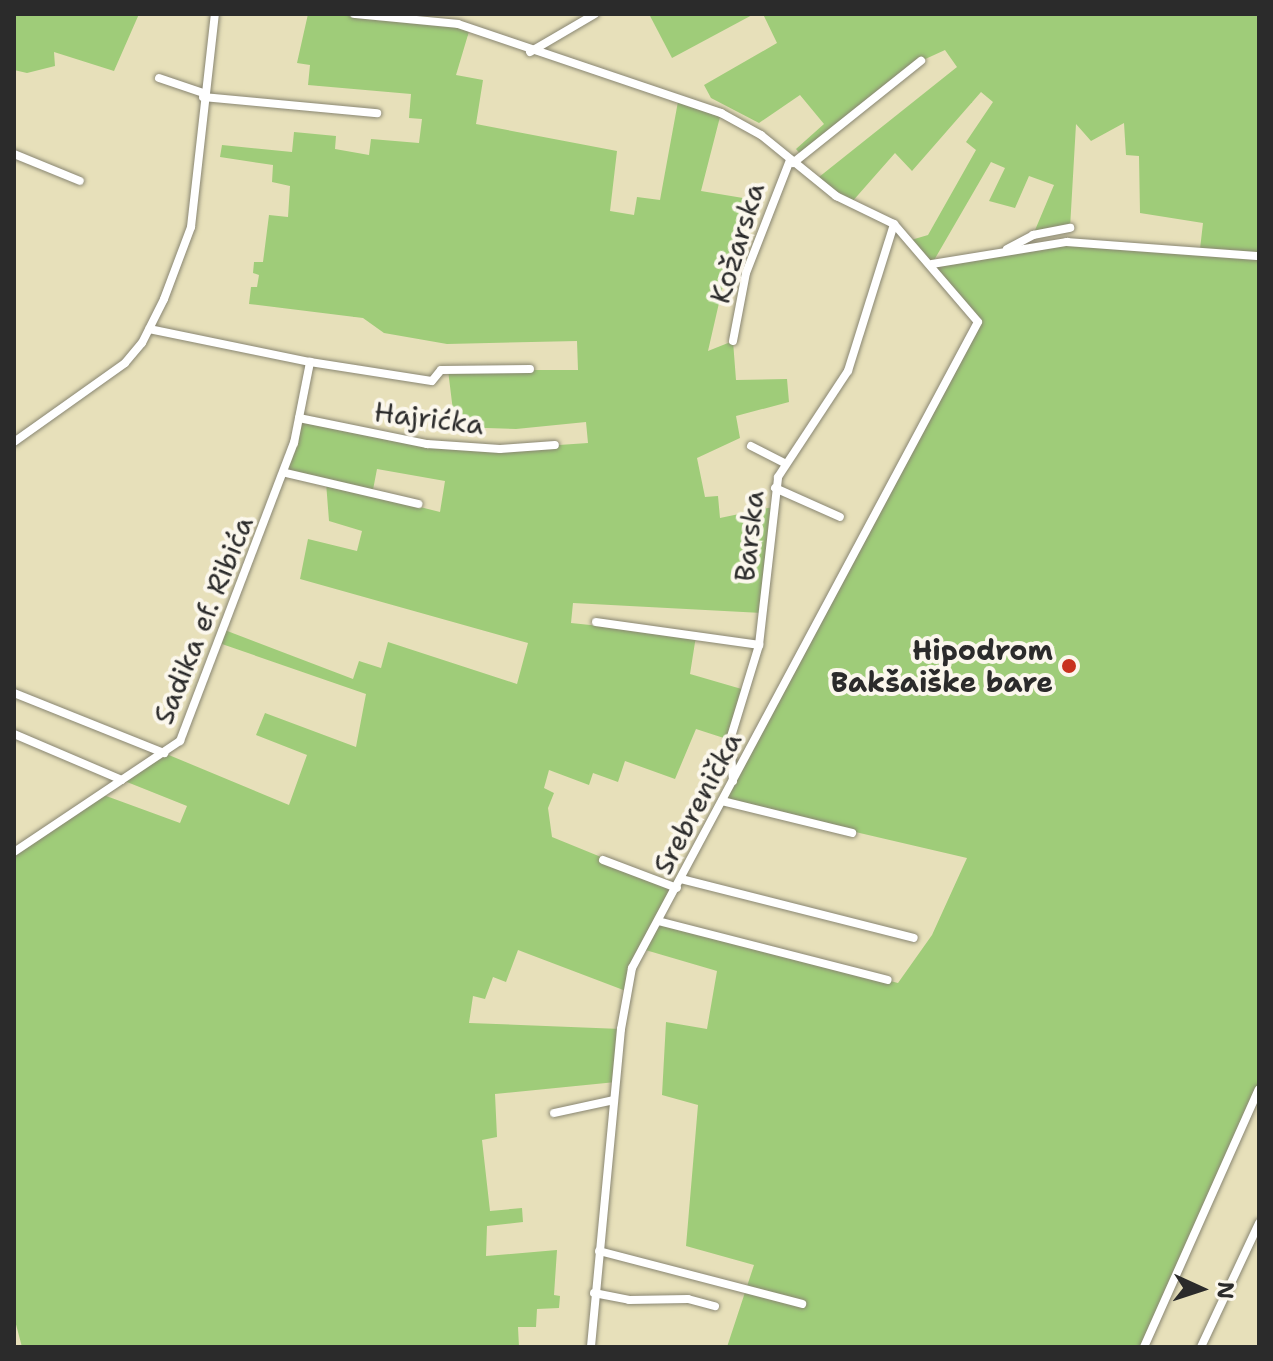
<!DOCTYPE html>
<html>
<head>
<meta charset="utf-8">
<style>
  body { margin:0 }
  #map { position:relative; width:1273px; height:1361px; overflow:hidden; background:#e7e0ba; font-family:"Shantell Sans",sans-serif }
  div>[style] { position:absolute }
  .green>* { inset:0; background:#9fcc79 }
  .roads { filter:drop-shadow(0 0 2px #898672) drop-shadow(0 0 2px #898672) }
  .minor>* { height:8px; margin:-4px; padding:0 4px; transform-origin:4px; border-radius:4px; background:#fff }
  .dots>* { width:22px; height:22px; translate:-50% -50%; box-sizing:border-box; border:4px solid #fbf7ec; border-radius:50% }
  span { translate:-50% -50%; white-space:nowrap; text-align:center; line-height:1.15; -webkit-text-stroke:8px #fbf7ec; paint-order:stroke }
  .street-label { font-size:28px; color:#2b2b2b }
  .poi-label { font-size:28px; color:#2b2b2b; font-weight:700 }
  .right { translate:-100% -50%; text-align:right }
  .frame { position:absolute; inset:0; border:16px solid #2b2b2b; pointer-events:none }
  .north { position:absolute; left:1161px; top:1249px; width:80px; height:80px; -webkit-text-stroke:6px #fbf7ec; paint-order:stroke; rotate:93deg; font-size:22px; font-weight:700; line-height:32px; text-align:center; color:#2b2b2b }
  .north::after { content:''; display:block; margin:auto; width:28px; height:36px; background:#2b2b2b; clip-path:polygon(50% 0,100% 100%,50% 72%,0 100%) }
</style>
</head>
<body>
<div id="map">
  <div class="green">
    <div style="clip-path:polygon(14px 14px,139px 14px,114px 71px,54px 52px,55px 66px,27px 73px,14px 70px)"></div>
    <div style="clip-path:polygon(evenodd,308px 14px,354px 14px,470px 28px,456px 75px,483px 80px,476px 124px,617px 151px,610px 211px,634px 215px,637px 197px,660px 200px,679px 96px,721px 113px,701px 191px,743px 198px,708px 351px,733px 341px,736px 380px,787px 379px,789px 402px,736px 416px,740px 438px,697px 458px,705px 497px,718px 496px,720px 518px,773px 507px,762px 613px,573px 603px,571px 623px,696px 636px,690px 674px,745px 690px,730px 740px,696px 729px,675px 779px,625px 761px,618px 782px,593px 773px,589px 785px,549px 770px,544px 788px,554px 793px,548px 808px,552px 837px,677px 888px,659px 921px,898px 983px,932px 935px,967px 858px,722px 801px,978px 322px,911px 240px,928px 235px,976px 150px,966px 142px,993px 102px,981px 92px,912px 171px,895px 153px,851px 203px,814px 181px,957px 67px,945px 50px,921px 61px,802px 156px,796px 149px,824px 124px,800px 95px,759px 123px,711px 98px,704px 85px,777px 43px,763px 14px,1259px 14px,1259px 1092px,1144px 1347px,727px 1347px,754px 1265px,686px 1246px,698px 1105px,662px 1095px,666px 1022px,707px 1029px,717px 971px,642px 949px,626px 991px,518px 950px,506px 982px,493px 977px,485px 999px,473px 996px,469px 1023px,621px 1029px,616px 1082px,495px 1094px,497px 1137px,482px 1140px,490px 1211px,522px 1208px,523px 1222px,487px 1226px,486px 1256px,557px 1250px,554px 1295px,560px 1296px,559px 1308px,537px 1309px,536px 1327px,518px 1327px,519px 1347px,22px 1347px,14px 1317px,14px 852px,98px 793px,180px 823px,187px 806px,122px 780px,164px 753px,289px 805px,307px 755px,256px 735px,265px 713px,356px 747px,366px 694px,219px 643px,222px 629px,353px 679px,359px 661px,381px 668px,388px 642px,517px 684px,528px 643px,300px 579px,308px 539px,357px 551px,362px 531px,329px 521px,326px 482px,286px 473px,299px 418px,383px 437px,500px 449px,588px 443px,586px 422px,516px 429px,455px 427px,448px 370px,578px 370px,577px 341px,447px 344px,384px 333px,363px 318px,249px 304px,251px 287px,257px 287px,259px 275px,253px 273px,254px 262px,263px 262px,269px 215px,288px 217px,290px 186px,272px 182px,273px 165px,220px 157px,222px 145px,292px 152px,294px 132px,336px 136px,335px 149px,369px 155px,371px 139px,419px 143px,422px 119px,409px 118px,411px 94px,308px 85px,310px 65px,297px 63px,308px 14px,1124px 123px,1126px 155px,1139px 156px,1140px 213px,1203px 223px,1200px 249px,1067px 242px,933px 262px,991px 162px,1005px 168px,989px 201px,1015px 208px,1029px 176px,1054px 185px,1033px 235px,1070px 228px,1076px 124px,1091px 141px,1124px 123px,308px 14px,377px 469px,445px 481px,440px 512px,372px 495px,377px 469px)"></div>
    <div style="clip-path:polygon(649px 14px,754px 14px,672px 58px)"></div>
  </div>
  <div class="roads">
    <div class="minor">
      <div style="left:354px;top:14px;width:104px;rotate:5.5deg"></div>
      <div style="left:458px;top:24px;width:278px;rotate:18.7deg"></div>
      <div style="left:721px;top:113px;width:46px;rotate:28.8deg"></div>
      <div style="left:761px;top:135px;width:97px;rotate:39.1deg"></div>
      <div style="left:836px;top:196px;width:64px;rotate:25.8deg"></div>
      <div style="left:894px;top:224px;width:129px;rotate:49.4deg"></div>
      <div style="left:978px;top:322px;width:733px;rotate:118.17deg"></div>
      <div style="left:632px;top:968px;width:62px;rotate:100.2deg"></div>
      <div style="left:621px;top:1029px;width:319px;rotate:95.4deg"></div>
      <div style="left:530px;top:52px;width:75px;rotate:-30.3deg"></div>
      <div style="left:159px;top:78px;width:46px;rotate:18.8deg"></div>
      <div style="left:203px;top:97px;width:175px;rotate:5.3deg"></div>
      <div style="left:14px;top:154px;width:71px;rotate:22.2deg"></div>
      <div style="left:793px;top:163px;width:164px;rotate:-38.6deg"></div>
      <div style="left:1007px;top:249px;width:30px;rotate:-28deg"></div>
      <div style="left:1033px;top:235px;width:38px;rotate:-11deg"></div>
      <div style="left:932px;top:264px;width:137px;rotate:-9.3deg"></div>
      <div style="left:1067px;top:242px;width:193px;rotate:4.2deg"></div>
      <div style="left:733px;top:341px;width:69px;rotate:-79.2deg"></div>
      <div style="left:746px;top:273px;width:121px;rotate:-68.7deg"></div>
      <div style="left:310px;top:362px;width:123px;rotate:8.9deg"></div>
      <div style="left:432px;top:381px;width:14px;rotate:-51deg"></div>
      <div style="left:441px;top:370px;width:89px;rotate:-0.6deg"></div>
      <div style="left:299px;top:418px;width:131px;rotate:11.5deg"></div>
      <div style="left:427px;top:444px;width:73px;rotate:3.9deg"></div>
      <div style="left:500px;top:449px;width:55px;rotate:-4.2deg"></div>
      <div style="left:14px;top:442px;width:136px;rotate:-35.4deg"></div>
      <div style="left:125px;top:363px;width:26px;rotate:-50deg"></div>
      <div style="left:142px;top:343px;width:49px;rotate:-63.4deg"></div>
      <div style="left:164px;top:299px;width:77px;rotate:-69.4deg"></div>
      <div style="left:191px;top:227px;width:214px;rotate:-83.6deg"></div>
      <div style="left:751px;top:446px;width:38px;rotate:27deg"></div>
      <div style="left:286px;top:473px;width:136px;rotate:13.2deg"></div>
      <div style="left:775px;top:488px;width:71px;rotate:24deg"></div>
      <div style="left:596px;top:622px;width:165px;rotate:8deg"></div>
      <div style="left:14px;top:693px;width:162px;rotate:21.8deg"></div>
      <div style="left:14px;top:734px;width:117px;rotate:23.1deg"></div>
      <div style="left:733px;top:781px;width:41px;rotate:-94.2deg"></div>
      <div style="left:730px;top:740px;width:99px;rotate:-73deg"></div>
      <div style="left:759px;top:645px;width:169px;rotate:-83.5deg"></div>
      <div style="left:778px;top:477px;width:127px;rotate:-56.6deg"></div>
      <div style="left:848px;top:371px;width:154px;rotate:-72.6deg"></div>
      <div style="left:722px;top:801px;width:134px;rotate:13.8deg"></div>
      <div style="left:14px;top:852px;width:200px;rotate:-33.8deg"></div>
      <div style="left:180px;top:741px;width:319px;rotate:-69.1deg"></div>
      <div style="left:294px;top:443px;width:83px;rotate:-78.8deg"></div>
      <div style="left:310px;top:362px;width:164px;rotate:-168.4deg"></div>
      <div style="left:603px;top:860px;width:79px;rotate:20.7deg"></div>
      <div style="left:681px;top:879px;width:240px;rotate:14.2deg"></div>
      <div style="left:658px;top:921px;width:237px;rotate:14.4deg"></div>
      <div style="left:554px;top:1113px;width:61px;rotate:-12.2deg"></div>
      <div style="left:599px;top:1251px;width:210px;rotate:14.6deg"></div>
      <div style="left:594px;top:1293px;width:36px;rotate:11deg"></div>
      <div style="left:629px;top:1300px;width:59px;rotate:-1deg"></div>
      <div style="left:688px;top:1299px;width:28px;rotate:15deg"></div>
      <div style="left:1144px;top:1347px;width:282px;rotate:-66deg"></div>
      <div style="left:1201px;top:1347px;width:137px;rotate:-64.9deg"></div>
    </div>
  </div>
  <div class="dots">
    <div style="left:1069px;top:666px;background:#c8321e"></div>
  </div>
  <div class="street-label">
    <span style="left:737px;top:243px;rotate:-73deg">Kožarska</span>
    <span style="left:429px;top:418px;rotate:7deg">Hajrićka</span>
    <span style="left:749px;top:536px;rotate:-84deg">Barska</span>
    <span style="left:203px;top:620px;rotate:-68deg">Sadika ef. Ribića</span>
    <span style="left:697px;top:803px;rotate:-62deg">Srebrenička</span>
  </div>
  <div class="poi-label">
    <span class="right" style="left:1053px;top:666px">Hipodrom<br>Bakšaiške bare</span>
  </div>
  <div class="frame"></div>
  <div class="north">N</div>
</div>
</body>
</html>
